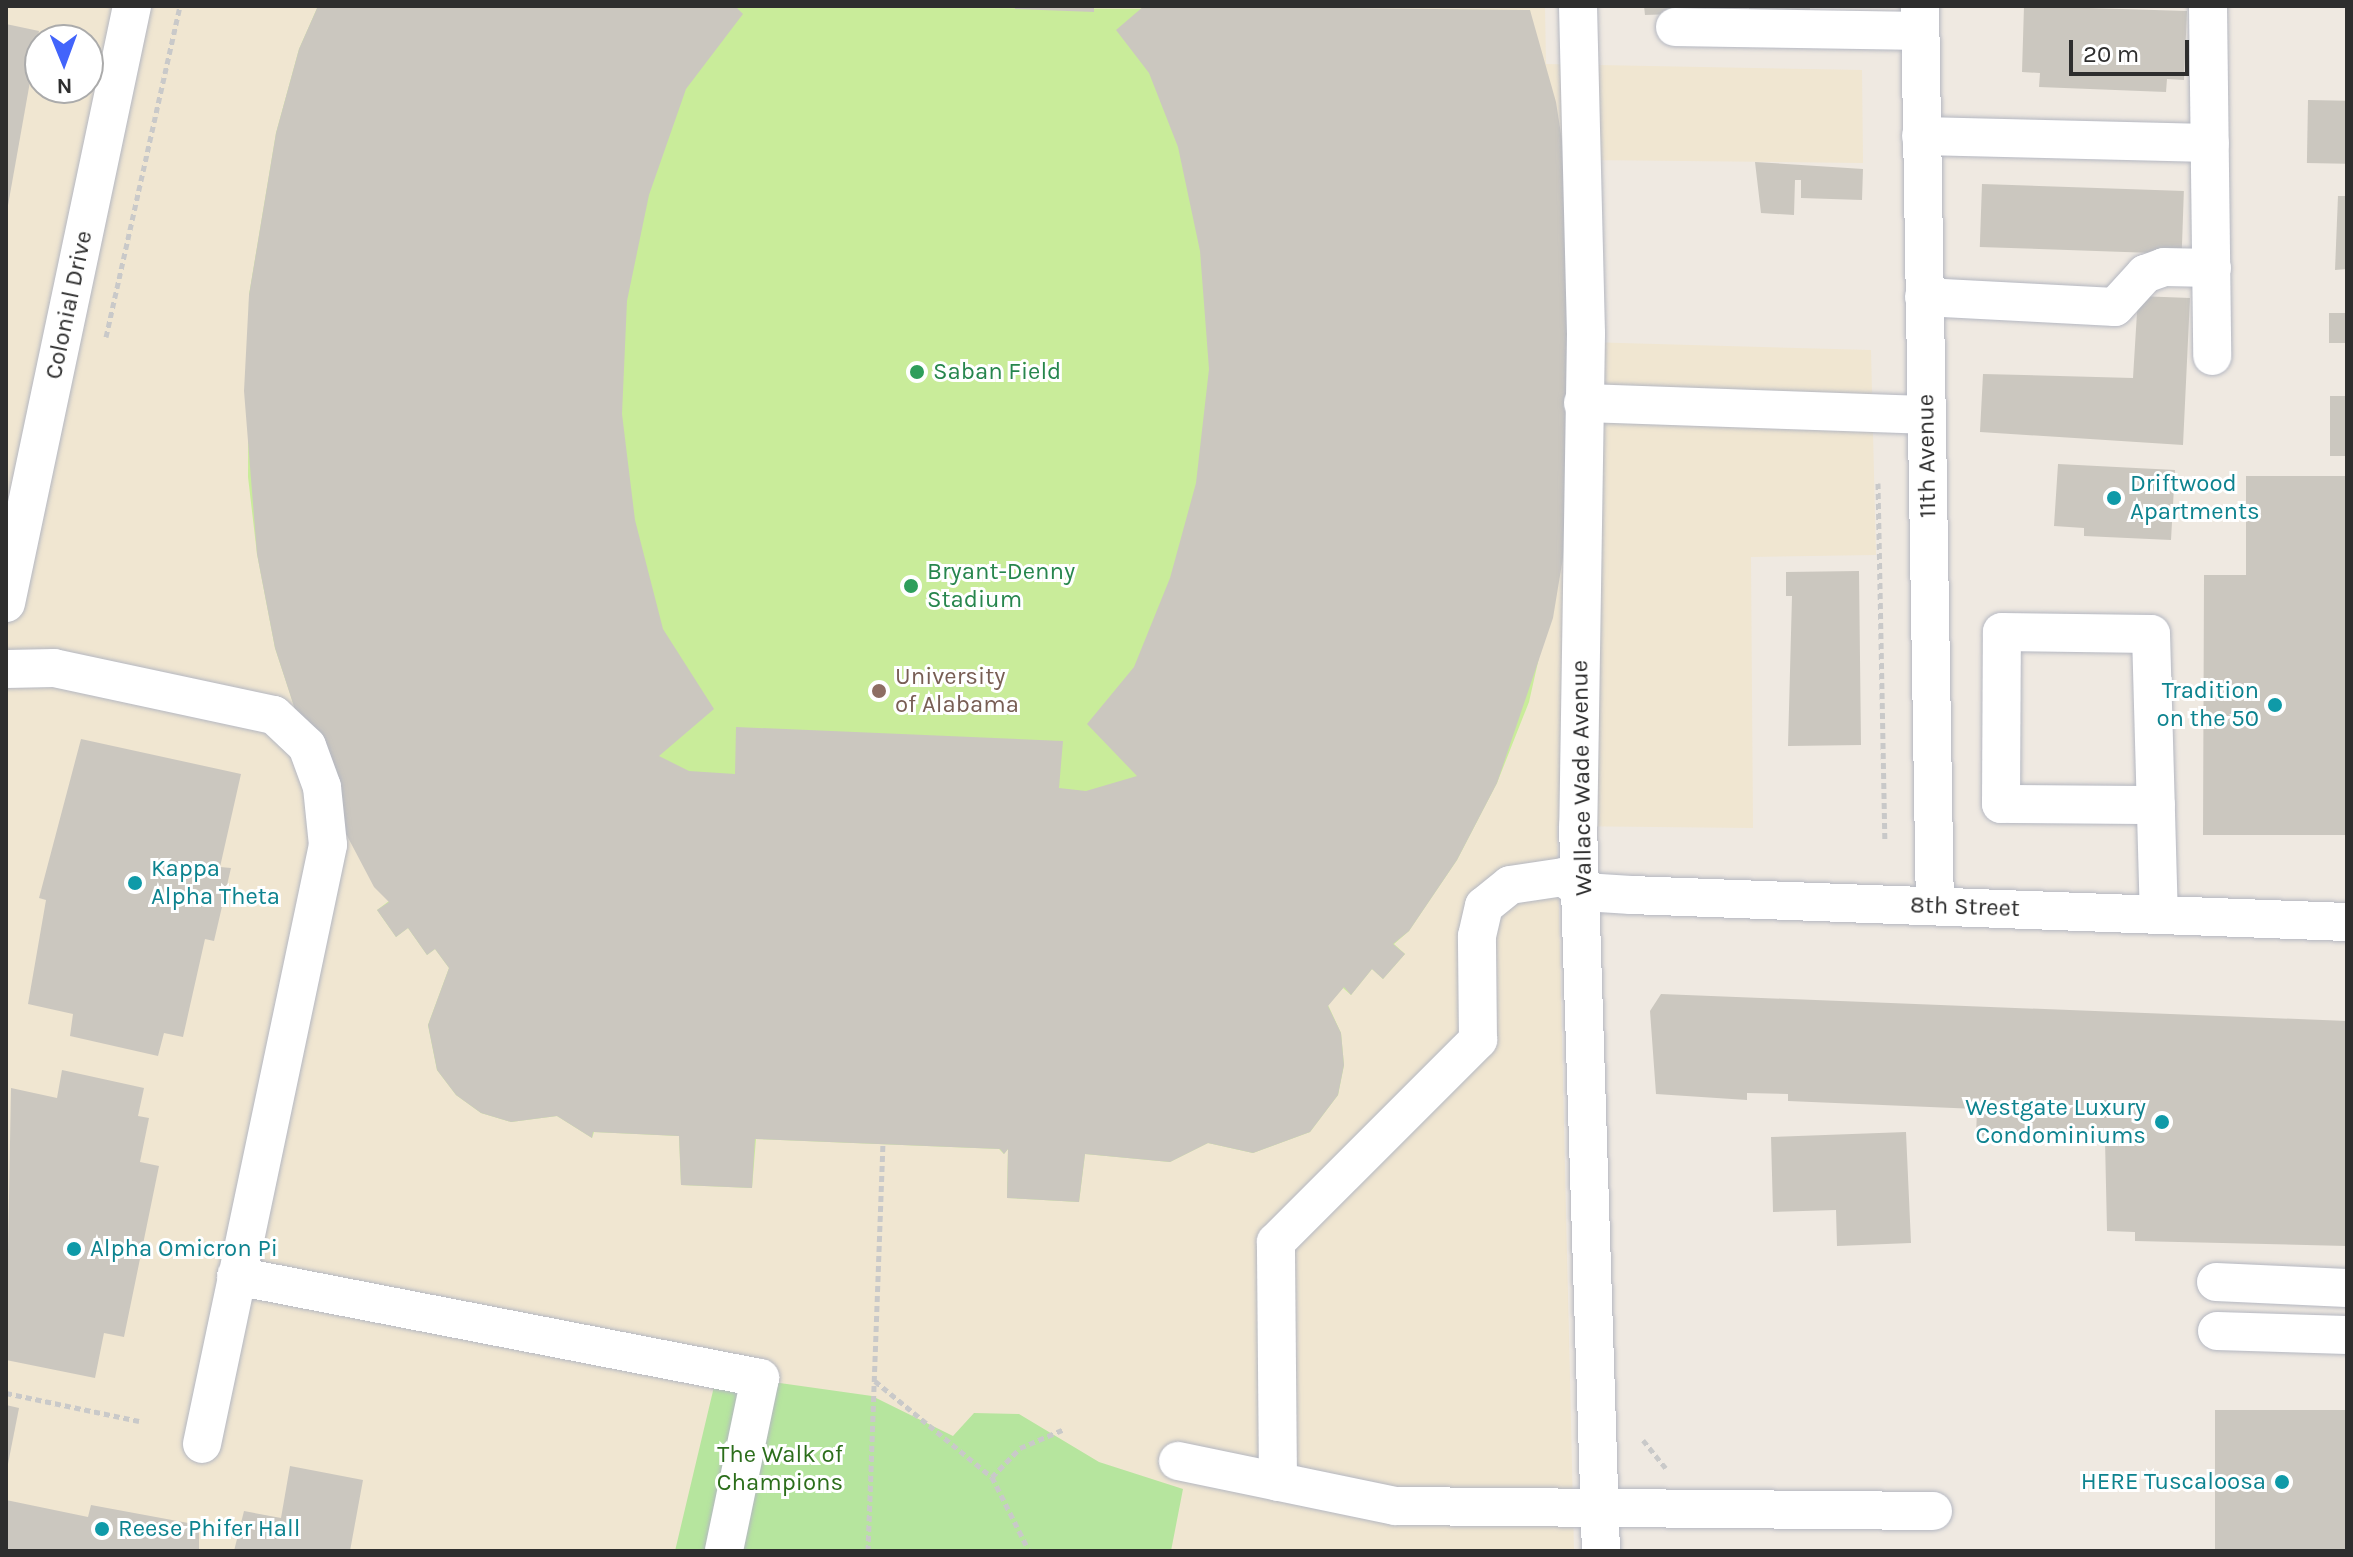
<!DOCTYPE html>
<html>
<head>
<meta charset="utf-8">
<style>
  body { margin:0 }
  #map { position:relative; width:2353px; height:1557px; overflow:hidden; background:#efe9e1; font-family:Karla,sans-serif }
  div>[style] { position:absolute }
  .education>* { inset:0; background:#f0e6d1 }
  .green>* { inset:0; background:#b6e59e }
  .pitch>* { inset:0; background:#c9ec9a }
  .building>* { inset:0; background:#cbc7bf; transform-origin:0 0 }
  .path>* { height:5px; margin-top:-2.5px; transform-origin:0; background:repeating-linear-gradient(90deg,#c9c9c9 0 6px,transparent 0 10px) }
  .roads { filter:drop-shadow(0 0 2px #b4b7c1) drop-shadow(0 0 2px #b4b7c1) }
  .minor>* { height:38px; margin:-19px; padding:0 19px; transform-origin:19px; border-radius:19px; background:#fff }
  .dots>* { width:22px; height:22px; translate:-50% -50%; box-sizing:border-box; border:4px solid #fff; border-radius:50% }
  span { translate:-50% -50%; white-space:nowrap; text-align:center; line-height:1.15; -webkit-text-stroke:6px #fff; paint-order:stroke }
  .street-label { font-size:24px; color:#2e2e2e }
  .leisure-label { font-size:24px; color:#27864d }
  .left { translate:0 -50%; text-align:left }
  .culture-label { font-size:24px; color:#0d838f }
  .right { translate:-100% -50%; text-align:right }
  .education-label { font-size:24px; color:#785e54 }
  .park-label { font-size:24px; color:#2c6e1b }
  .frame { position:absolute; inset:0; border:8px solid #2e2e2e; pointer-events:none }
  .north { position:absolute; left:24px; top:24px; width:80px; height:80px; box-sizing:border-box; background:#fff; border:2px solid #ababab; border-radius:50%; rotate:179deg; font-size:22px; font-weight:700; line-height:32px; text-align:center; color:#2e2e2e }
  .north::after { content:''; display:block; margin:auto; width:28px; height:36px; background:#4264fb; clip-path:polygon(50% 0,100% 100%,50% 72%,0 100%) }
  .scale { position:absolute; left:2069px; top:40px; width:120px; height:36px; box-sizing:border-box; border:4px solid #2e2e2e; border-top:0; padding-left:10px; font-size:24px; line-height:28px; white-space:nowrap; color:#2e2e2e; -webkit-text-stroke:6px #fff; paint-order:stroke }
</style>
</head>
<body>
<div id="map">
  <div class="education">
    <div style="clip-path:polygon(evenodd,6px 6px,1545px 6px,1546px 64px,1862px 70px,1863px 163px,1588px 160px,1550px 341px,1871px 350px,1876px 555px,1751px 557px,1753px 828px,1557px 826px,1574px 1551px,6px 1551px,6px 6px,40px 40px,88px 40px,88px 88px,40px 88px,40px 40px)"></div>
  </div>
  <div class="green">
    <div style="clip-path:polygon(717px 1374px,872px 1396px,953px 1436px,974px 1413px,1019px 1414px,1099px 1462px,1183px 1489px,1171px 1551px,675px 1551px)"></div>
  </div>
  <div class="pitch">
    <div style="clip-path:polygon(318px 6px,1530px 10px,1567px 533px,1529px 702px,1497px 783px,1457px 860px,1409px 931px,1394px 944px,1405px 954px,1383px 979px,1372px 969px,1351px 995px,1343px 988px,1328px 1005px,1341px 1033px,1344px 1065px,1338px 1095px,1310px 1132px,1253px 1153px,1208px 1143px,1170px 1162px,1085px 1154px,1079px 1202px,1007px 1198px,1008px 1149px,1004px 1154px,999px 1149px,756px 1139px,752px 1188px,681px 1185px,679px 1136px,594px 1132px,592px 1138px,557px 1116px,511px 1122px,481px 1113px,456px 1095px,437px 1070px,428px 1025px,449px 968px,435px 949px,427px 955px,408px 928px,396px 937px,377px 910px,389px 901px,299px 721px,275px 648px,257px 554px,248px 477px,249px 295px,276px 133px,299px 49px)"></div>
  </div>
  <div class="building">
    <div style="clip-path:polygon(318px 6px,735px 6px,743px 14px,686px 89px,649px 195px,627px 301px,622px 414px,635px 520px,663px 629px,714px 709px,659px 756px,689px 771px,735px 774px,736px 727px,1063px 741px,1059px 788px,1086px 791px,1137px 776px,1087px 724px,1134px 667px,1170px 578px,1196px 483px,1209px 369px,1200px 251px,1178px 147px,1149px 73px,1116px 30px,1144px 6px,1530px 10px,1556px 102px,1568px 179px,1567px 533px,1553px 618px,1497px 783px,1457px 860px,1409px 931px,1393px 944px,1405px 954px,1383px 979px,1372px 969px,1351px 995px,1344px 987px,1328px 1006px,1341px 1033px,1344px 1065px,1338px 1095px,1310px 1132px,1253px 1153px,1208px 1143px,1170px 1162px,1085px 1154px,1079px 1202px,1007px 1198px,1008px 1149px,1004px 1154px,1000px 1149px,755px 1139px,752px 1188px,681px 1185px,679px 1136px,593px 1132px,592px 1138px,557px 1116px,511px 1122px,481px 1113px,456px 1095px,437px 1070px,428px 1025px,449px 968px,435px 949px,427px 955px,408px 928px,396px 937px,377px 910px,389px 902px,374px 887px,334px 811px,299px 722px,275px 648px,257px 554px,244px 391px,249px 295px,276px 133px,299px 49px)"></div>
    <div style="clip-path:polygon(1015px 6px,1094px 6px,1094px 12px,1015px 9px)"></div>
    <div style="clip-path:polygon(1644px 6px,1706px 6px,1706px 13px,1645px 15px)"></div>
    <div style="clip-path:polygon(1749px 6px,1810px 6px,1810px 15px,1749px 17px)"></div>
    <div style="clip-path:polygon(2024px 6px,2187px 11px,2184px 80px,2167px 79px,2166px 92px,2039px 87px,2040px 73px,2022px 72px)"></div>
    <div style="clip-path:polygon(6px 24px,39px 31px,7px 211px,6px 211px)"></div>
    <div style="left:2308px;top:100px;width:39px;height:63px;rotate:1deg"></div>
    <div style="clip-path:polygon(1755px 162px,1863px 169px,1862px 200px,1801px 198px,1801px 180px,1795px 180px,1794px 215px,1761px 213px)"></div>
    <div style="left:1982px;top:184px;width:202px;height:63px;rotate:2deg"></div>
    <div style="clip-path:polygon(2338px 196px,2347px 196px,2347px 269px,2335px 270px)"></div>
    <div style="clip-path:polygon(2138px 296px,2190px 298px,2183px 445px,1980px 432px,1983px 374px,2133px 378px)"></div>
    <div style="left:2347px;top:313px;width:30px;height:18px;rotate:90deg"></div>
    <div style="left:2330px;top:396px;width:17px;height:60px"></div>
    <div style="clip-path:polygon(2058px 464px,2175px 470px,2171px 540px,2084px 536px,2084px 528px,2054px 526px)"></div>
    <div style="clip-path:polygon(2246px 476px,2347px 476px,2347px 835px,2203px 835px,2204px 575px,2246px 575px)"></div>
    <div style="clip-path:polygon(1859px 571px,1861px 745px,1788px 746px,1792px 596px,1786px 596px,1786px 572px)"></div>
    <div style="clip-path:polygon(81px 739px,241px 774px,220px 867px,231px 868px,214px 941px,205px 939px,183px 1037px,164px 1033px,158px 1056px,70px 1036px,73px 1014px,28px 1004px,46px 900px,39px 898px)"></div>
    <div style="clip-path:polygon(1661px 994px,2347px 1021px,2347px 1246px,2135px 1241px,2135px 1232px,2107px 1231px,2105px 1140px,1976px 1136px,1977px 1109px,1788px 1101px,1788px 1094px,1747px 1093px,1747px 1100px,1656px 1094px,1650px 1011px)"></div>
    <div style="clip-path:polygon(62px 1070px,144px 1088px,138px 1116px,149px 1118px,140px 1162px,159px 1166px,124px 1337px,104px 1333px,95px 1378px,6px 1360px,11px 1088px,57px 1098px)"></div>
    <div style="clip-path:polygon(1906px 1132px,1911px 1243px,1837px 1246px,1836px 1210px,1773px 1212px,1771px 1137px)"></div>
    <div style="clip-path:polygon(6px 1405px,19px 1408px,7px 1469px,6px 1469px)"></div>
    <div style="left:2347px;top:1410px;width:141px;height:132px;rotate:90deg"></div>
    <div style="clip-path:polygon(290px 1466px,363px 1480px,350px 1551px,234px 1551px,244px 1511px,281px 1518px)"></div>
    <div style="clip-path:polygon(6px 1500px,88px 1517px,91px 1505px,199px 1525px,199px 1551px,6px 1551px)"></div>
  </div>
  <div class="path">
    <div style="left:106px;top:337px;width:339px;rotate:-77.4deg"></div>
    <div style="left:1878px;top:483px;width:356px;rotate:88.9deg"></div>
    <div style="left:875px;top:1381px;width:151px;rotate:39.4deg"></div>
    <div style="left:992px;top:1477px;width:83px;rotate:63.4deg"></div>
    <div style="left:6px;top:1393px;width:136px;rotate:11.9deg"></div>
    <div style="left:1643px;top:1440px;width:36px;rotate:51deg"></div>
    <div style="left:992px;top:1477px;width:40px;rotate:-46deg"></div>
    <div style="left:1020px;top:1448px;width:46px;rotate:-23.2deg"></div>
    <div style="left:868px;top:1551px;width:406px;rotate:-87.9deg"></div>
  </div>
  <div class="roads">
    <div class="minor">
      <div style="left:1578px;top:6px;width:328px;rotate:88.6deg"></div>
      <div style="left:1586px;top:334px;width:491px;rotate:90.9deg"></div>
      <div style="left:1578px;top:825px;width:726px;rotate:88.19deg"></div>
      <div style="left:1920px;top:6px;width:900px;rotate:89.05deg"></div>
      <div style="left:2208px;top:6px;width:350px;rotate:89.3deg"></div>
      <div style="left:1675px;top:27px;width:245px;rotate:0.9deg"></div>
      <div style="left:1921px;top:136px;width:289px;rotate:1.4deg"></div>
      <div style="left:1924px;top:297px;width:191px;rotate:3deg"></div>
      <div style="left:2115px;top:307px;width:45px;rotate:-47.7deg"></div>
      <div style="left:2145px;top:274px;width:20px;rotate:-20deg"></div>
      <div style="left:2164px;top:267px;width:48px;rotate:1.2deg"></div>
      <div style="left:1583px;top:403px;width:343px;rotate:2deg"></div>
      <div style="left:6px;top:603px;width:610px;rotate:-78.08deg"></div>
      <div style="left:6px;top:669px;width:48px;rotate:-1.2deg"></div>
      <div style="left:54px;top:668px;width:225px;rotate:12.1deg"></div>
      <div style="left:274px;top:715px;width:45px;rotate:43.2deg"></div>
      <div style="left:307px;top:746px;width:44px;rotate:69.9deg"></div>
      <div style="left:322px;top:787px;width:58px;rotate:84.1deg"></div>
      <div style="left:328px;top:845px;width:612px;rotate:101.88deg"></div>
      <div style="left:2156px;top:805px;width:155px;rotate:-179.6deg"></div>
      <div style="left:2001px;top:804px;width:172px;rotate:-89.7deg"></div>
      <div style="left:2002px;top:632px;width:149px;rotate:0.8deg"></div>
      <div style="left:2151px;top:634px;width:281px;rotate:88.4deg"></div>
      <div style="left:236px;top:1276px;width:534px;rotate:11.02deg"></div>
      <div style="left:760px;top:1378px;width:177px;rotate:101.8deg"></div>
      <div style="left:2216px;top:1282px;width:131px;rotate:2.6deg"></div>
      <div style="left:2217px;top:1331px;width:130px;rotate:1.8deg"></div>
      <div style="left:1178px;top:1461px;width:222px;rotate:11.7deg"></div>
      <div style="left:1395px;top:1506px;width:538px;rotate:0.53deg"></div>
      <div style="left:1278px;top:1482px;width:240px;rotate:-90.5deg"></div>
      <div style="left:1276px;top:1242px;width:286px;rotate:-45deg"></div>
      <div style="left:1478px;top:1040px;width:104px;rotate:-90.6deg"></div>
      <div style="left:1477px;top:936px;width:31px;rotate:-77deg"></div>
      <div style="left:1484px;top:906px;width:33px;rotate:-39deg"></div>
      <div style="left:1510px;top:885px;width:54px;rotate:-8.6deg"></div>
      <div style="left:1563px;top:877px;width:26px;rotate:36deg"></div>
      <div style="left:1584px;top:892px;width:47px;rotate:3.7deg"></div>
      <div style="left:1631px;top:895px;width:717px;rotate:2.16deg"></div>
    </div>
  </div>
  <div class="dots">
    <div style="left:917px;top:372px;background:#2e9e5b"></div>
    <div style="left:2114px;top:498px;background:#0f9aa8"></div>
    <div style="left:911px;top:586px;background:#2e9e5b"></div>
    <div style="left:879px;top:691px;background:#8d6e63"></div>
    <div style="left:2275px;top:705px;background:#0f9aa8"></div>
    <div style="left:135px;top:883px;background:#0f9aa8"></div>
    <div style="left:2162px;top:1122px;background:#0f9aa8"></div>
    <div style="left:74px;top:1249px;background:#0f9aa8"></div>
    <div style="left:2282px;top:1482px;background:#0f9aa8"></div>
    <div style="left:102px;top:1529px;background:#0f9aa8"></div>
  </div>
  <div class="street-label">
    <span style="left:69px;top:305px;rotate:-78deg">Colonial Drive</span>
    <span style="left:1927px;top:456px;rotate:-91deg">11th Avenue</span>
    <span style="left:1582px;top:778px;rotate:-91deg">Wallace Wade Avenue</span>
    <span style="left:1965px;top:907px;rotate:2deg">8th Street</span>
  </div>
  <div class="leisure-label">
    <span class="left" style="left:933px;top:372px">Saban Field</span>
    <span class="left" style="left:927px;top:586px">Bryant-Denny<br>Stadium</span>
  </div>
  <div class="culture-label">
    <span class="left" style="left:2130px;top:498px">Driftwood<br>Apartments</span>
    <span class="right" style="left:2259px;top:705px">Tradition<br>on the 50</span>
    <span class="left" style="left:151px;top:883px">Kappa<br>Alpha Theta</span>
    <span class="right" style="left:2146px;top:1122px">Westgate Luxury<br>Condominiums</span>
    <span class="left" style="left:90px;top:1249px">Alpha Omicron Pi</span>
    <span class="right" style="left:2266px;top:1482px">HERE Tuscaloosa</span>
    <span class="left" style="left:118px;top:1529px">Reese Phifer Hall</span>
  </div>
  <div class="education-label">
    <span class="left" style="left:895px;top:691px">University<br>of Alabama</span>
  </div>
  <div class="park-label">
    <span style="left:780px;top:1469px">The Walk of<br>Champions</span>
  </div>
  <div class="frame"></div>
  <div class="north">N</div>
  <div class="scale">20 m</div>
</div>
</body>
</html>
